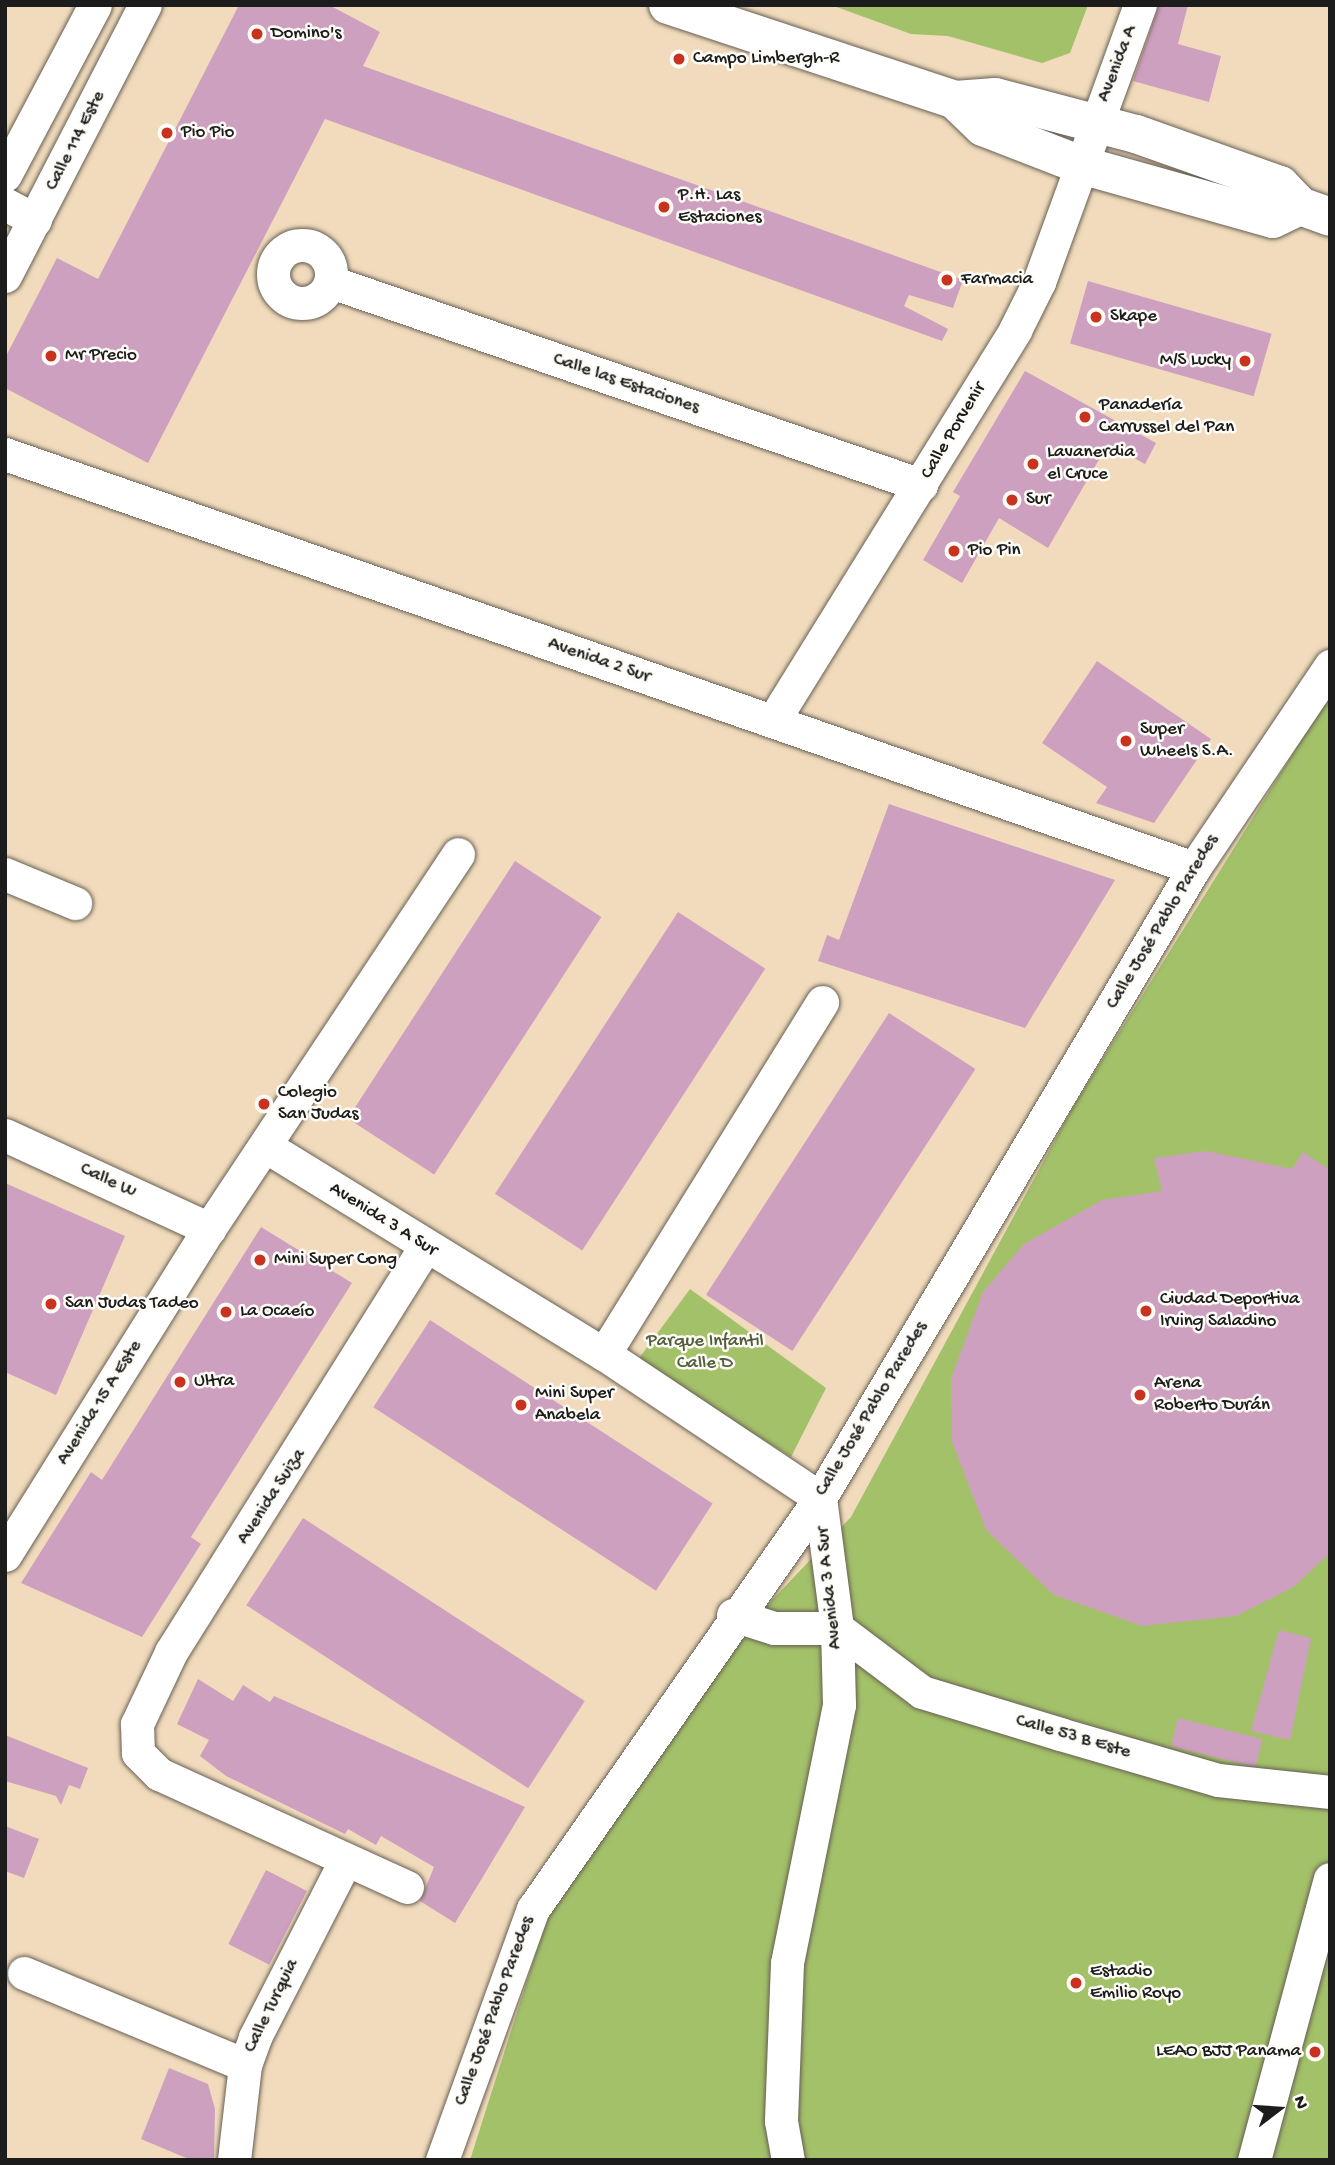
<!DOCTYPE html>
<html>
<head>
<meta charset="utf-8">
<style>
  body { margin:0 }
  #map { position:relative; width:1335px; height:2165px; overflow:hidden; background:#f1dbbc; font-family:"Gochi Hand",sans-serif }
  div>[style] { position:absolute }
  .green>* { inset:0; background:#a3c169 }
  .building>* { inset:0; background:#cea0bf; transform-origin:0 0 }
  .roads { filter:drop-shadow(0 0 2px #675f54) drop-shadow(0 0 2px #675f54) }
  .minor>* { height:33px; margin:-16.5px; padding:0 16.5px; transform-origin:16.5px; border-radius:16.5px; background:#fff }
  .minor>.ring { margin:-16.5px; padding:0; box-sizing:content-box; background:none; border:33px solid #fff; border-radius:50% }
  .major>* { height:38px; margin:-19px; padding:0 19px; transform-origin:19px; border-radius:19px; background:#fff }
  .dots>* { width:19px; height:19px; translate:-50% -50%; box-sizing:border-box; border:4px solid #fdfcf7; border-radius:50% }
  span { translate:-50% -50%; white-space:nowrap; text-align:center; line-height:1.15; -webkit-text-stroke:5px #fdfcf7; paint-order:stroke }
  .poi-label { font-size:19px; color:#1c1c1c }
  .left { translate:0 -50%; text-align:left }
  .right { translate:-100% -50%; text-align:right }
  .street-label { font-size:19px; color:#1c1c1c }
  .park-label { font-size:19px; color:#525e3b }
  .frame { position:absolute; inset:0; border:7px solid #1c1c1c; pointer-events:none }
  .north { position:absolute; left:1244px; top:2074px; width:70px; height:70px; -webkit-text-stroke:5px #fdfcf7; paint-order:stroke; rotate:73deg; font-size:19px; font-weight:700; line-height:28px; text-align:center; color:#1c1c1c }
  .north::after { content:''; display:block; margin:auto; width:24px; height:32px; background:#1c1c1c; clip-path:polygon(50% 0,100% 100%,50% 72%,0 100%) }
</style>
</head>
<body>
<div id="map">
  <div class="green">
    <div style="clip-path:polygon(831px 5px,1088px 5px,1070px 53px,1042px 63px,948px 36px,911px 34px)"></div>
    <div style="clip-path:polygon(1330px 694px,1330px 2160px,470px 2160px,546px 1921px,721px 1654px,851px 1517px,1074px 1105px)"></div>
    <div style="clip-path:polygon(690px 1289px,826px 1388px,791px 1457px,637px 1361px)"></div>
  </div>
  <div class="building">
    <div style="clip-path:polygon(239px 5px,329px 5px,380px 32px,363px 66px,963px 280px,953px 308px,909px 295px,904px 306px,948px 329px,942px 341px,325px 119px,148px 463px,5px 388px,5px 358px,57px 258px,98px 279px)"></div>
    <div style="clip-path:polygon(1159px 5px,1188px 5px,1178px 44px,1221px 56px,1209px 102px,1133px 81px)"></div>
    <div style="left:1088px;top:281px;width:191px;height:65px;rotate:16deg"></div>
    <div style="clip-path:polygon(1025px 371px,1156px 443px,1145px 464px,1108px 444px,1048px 548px,999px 518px,962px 583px,923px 560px,960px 496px,953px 492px)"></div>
    <div style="clip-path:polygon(1097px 661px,1211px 739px,1154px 823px,1096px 803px,1107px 787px,1042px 743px)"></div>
    <div style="clip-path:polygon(889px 804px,1115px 880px,1025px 1028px,818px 961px,827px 935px,839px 940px)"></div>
    <div style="left:515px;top:861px;width:103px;height:307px;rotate:33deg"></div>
    <div style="left:678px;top:912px;width:104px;height:336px;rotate:33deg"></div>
    <div style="left:889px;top:1013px;width:103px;height:336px;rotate:33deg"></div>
    <div style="clip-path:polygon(1206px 1151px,1292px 1169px,1303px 1152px,1330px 1170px,1330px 1553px,1292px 1588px,1236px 1616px,1142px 1626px,1054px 1595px,986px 1530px,952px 1442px,951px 1379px,983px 1292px,1024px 1244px,1102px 1200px,1162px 1191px,1154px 1158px)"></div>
    <div style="clip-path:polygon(5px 1183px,125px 1236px,56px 1395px,5px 1372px)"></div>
    <div style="clip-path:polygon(261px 1227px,352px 1283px,191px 1537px,201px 1544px,142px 1637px,21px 1583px,91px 1472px,102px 1480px)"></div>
    <div style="left:430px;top:1320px;width:337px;height:104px;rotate:33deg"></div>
    <div style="left:303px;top:1518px;width:336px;height:104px;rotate:33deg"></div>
    <div style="clip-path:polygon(1279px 1630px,1311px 1638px,1290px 1740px,1251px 1731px)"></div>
    <div style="clip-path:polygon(198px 1679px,233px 1701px,243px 1685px,270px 1702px,274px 1696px,525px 1807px,455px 1923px,420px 1901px,434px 1867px,381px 1836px,376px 1845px,348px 1829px,345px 1834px,226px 1776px,200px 1756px,209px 1740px,177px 1724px)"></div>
    <div style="left:1178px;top:1718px;width:87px;height:29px;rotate:14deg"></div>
    <div style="clip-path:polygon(5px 1735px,88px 1768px,80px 1789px,69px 1785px,61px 1805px,56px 1796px,5px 1781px)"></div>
    <div style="clip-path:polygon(5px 1826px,39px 1839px,24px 1878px,5px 1871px)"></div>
    <div style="left:266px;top:1870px;width:46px;height:83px;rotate:27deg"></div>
    <div style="clip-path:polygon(169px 2068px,208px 2084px,215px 2109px,214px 2160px,191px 2160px,141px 2139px)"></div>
  </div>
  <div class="roads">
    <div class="minor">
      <div style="left:5px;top:175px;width:192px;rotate:-62.1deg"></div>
      <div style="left:5px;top:204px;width:34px;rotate:28deg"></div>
      <div class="ring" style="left:273px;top:245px;width:25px;height:25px"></div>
      <div style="left:5px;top:276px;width:305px;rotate:-62.7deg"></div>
      <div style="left:331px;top:282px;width:624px;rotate:18.99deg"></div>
      <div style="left:5px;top:454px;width:1259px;rotate:19.2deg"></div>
      <div style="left:773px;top:721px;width:460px;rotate:-58.2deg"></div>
      <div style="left:1015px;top:330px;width:54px;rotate:-63.4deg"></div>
      <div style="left:1039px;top:282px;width:295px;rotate:-70deg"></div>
      <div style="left:5px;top:874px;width:76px;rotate:22.5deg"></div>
      <div style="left:5px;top:1135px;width:225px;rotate:24.7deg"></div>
      <div style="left:267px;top:1147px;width:395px;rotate:31.6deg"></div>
      <div style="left:604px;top:1354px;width:260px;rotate:33.7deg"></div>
      <div style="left:820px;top:1498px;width:131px;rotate:82.5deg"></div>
      <div style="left:837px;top:1628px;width:77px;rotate:88.5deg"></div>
      <div style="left:839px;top:1705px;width:263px;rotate:101.4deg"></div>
      <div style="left:787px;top:1963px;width:158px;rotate:92.2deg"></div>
      <div style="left:781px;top:2121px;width:40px;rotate:80deg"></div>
      <div style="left:604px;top:1354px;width:414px;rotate:-58.2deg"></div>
      <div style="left:5px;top:1555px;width:385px;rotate:-58deg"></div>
      <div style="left:209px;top:1229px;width:450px;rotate:-56.4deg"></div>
      <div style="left:733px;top:1615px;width:43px;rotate:17.6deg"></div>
      <div style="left:774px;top:1628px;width:63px"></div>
      <div style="left:837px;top:1628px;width:106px;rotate:37deg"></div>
      <div style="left:922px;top:1692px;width:144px;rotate:16.9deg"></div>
      <div style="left:1060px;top:1734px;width:165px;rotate:16.2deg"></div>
      <div style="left:1218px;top:1780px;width:113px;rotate:6.1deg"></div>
      <div style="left:407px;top:1887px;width:273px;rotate:-155.5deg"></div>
      <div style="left:159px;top:1774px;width:30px;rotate:-135deg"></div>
      <div style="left:138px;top:1753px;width:29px;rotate:-92deg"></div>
      <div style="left:137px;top:1724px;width:80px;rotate:-64.7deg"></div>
      <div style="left:171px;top:1652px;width:478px;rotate:-57.9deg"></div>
      <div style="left:24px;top:1973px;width:239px;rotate:22.6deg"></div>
      <div style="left:234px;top:2160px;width:96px;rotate:-83.4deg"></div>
      <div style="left:245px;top:2065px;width:30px;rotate:-70deg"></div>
      <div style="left:255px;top:2037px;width:195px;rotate:-62.9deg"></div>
      <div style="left:442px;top:2160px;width:267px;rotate:-70.1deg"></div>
      <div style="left:533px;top:1909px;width:501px;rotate:-55.07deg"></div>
      <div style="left:820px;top:1498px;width:733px;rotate:-59.3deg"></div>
      <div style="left:1194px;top:868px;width:244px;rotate:-56deg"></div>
      <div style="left:1254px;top:2160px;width:291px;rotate:-74.9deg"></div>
    </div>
    <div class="major">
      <div style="left:668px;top:5px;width:302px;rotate:18.3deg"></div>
      <div style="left:955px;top:100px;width:40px;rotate:-4.3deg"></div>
      <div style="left:995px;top:97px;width:146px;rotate:14.7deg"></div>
      <div style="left:1136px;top:134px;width:153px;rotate:19.5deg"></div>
      <div style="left:1280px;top:185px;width:29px;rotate:46deg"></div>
      <div style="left:1300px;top:206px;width:32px;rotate:20deg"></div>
      <div style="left:955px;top:100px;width:39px;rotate:44deg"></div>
      <div style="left:983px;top:127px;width:105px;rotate:21.2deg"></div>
      <div style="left:1081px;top:165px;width:199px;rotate:15.7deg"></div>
      <div style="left:1273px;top:219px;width:30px;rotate:-26deg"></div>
    </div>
  </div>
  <div class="dots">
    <div style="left:257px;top:34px;background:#c8321e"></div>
    <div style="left:679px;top:59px;background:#c8321e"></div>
    <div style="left:167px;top:133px;background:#c8321e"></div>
    <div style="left:664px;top:207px;background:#c8321e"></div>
    <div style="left:947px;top:280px;background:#c8321e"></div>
    <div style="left:1096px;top:317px;background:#c8321e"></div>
    <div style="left:51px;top:356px;background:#c8321e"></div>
    <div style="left:1245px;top:361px;background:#c8321e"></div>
    <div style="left:1085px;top:417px;background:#c8321e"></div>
    <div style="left:1033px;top:464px;background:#c8321e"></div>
    <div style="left:1012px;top:500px;background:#c8321e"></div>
    <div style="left:954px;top:551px;background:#c8321e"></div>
    <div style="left:1126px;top:741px;background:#c8321e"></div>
    <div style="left:264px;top:1104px;background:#c8321e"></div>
    <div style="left:260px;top:1260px;background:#c8321e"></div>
    <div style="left:51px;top:1304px;background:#c8321e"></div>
    <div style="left:1146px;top:1311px;background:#c8321e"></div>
    <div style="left:226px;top:1312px;background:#c8321e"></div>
    <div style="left:180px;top:1382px;background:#c8321e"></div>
    <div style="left:1140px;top:1395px;background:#c8321e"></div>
    <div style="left:521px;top:1405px;background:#c8321e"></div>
    <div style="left:1076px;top:1983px;background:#c8321e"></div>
    <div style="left:1315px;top:2052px;background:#c8321e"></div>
  </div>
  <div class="poi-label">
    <span class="left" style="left:271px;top:34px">Domino's</span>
    <span class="left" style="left:693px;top:59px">Campo Limbergh-R</span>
    <span class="left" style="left:181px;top:133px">Pio Pio</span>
    <span class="left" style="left:678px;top:207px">P.H. Las<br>Estaciones</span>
    <span class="left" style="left:961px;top:280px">Farmacia</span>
    <span class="left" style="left:1110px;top:317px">Skape</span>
    <span class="left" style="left:65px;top:356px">Mr Precio</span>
    <span class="right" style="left:1231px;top:361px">M/S Lucky</span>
    <span class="left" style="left:1099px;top:417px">Panadería<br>Carrussel del Pan</span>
    <span class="left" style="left:1047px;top:464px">Lavanerdia<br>el Cruce</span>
    <span class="left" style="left:1026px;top:500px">Sur</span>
    <span class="left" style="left:968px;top:551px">Pio Pin</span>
    <span class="left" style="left:1140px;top:741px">Super<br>Wheels S.A.</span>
    <span class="left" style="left:278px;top:1104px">Colegio<br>San Judas</span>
    <span class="left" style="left:274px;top:1260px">Mini Super Cong</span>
    <span class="left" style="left:1160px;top:1311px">Ciudad Deportiva<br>Irving Saladino</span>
    <span class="left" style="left:65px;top:1304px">San Judas Tadeo</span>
    <span class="left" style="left:240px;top:1312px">La Ocaeío</span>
    <span class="left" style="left:194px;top:1382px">Ultra</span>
    <span class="left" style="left:1154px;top:1395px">Arena<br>Roberto Durán</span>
    <span class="left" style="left:535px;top:1405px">Mini Super<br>Anabela</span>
    <span class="left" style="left:1090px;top:1983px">Estadio<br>Emilio Royo</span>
    <span class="right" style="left:1301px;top:2052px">LEAO BJJ Panama</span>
  </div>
  <div class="street-label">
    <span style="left:1118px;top:64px;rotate:-69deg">Avenida A</span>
    <span style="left:76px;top:141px;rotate:-63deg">Calle 114 Este</span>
    <span style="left:626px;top:384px;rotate:19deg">Calle las Estaciones</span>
    <span style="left:954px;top:431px;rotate:-59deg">Calle Porvenir</span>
    <span style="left:599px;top:661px;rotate:19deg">Avenida 2 Sur</span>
    <span style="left:1163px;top:922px;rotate:-59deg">Calle José Pablo Paredes</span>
    <span style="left:108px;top:1181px;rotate:25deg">Calle W</span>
    <span style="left:383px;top:1220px;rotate:32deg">Avenida 3 A Sur</span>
    <span style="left:100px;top:1403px;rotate:-58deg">Avenida 15 A Este</span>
    <span style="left:872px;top:1409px;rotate:-59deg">Calle José Pablo Paredes</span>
    <span style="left:272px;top:1497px;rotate:-57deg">Avenida Suiza</span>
    <span style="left:830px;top:1588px;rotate:-96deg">Avenida 3 A Sur</span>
    <span style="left:1073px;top:1737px;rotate:16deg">Calle 53 B Este</span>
    <span style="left:272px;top:2006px;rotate:-64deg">Calle Turquia</span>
    <span style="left:495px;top:2011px;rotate:-70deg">Calle José Pablo Paredes</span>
  </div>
  <div class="park-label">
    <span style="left:705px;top:1353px">Parque Infantil<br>Calle D</span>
  </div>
  <div class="frame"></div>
  <div class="north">N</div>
</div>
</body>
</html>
